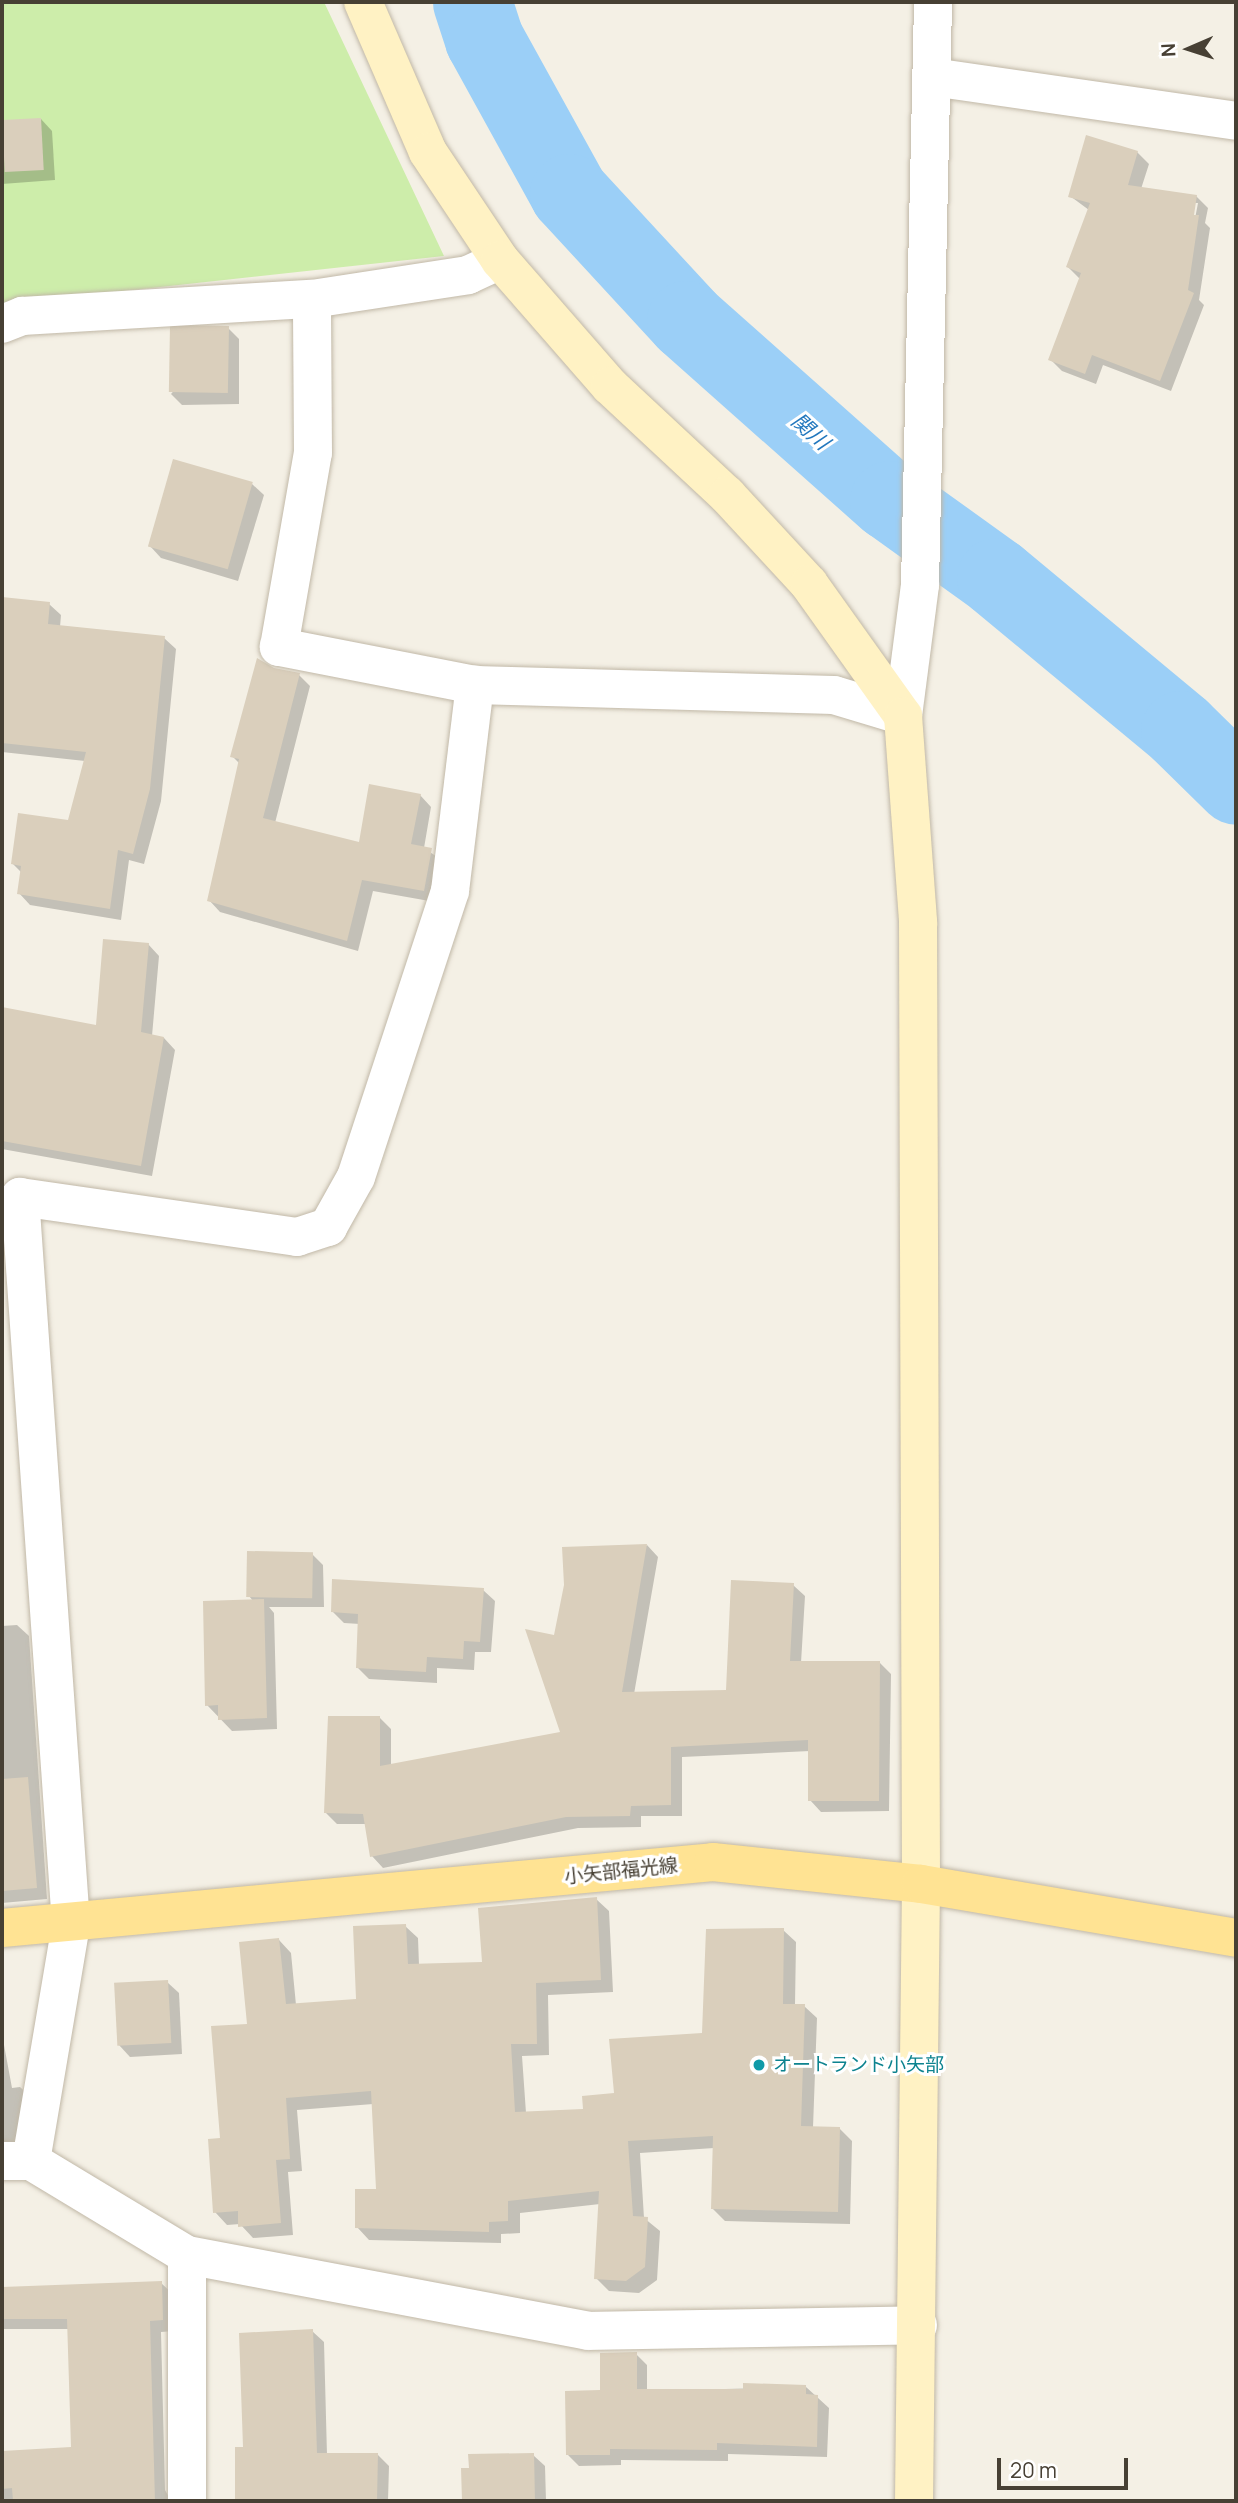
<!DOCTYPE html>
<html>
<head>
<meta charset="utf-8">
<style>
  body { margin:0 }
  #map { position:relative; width:1238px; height:2503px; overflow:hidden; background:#f4f0e5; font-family:Manrope,"Noto Sans JP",sans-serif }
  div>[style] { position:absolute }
  .green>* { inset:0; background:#cdedaa }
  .shadow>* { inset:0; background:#0003 }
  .river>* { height:79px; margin:-39.5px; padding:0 39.5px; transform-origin:39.5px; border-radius:39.5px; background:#9bcff7 }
  .building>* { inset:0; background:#dacfbc; transform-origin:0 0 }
  .roads { filter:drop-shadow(0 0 2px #c1b8a7) drop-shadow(0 0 2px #c1b8a7) }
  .street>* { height:38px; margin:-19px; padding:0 19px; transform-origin:19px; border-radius:19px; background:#fff }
  .secondary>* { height:38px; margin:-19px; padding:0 19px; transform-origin:19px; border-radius:19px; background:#fff2c4 }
  .primary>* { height:38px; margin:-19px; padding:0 19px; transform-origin:19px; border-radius:19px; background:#ffe393 }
  .dots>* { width:19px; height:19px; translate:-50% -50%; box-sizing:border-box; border:4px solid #fff; border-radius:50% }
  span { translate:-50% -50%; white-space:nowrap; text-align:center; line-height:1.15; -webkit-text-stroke:6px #fff; paint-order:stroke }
  .street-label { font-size:19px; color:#474034 }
  .culture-label { font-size:19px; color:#0d838f }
  .left { translate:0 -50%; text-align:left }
  .water-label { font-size:21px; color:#2378be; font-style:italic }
  .frame { position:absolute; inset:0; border:4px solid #474034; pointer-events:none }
  .north { position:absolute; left:1154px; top:14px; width:70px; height:70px; -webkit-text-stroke:5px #fff; paint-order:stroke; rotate:267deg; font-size:19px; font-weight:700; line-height:28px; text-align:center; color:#474034 }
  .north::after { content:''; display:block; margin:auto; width:24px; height:32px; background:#474034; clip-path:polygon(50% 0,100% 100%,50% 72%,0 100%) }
  .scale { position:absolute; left:997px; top:2458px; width:131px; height:32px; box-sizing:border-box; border:4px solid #474034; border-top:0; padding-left:9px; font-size:21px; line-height:24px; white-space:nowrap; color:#474034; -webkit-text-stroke:5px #fff; paint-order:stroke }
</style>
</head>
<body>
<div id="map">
  <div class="green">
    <div style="clip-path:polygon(2px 2px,324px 2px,444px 256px,33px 301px,2px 318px)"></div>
  </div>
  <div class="shadow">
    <div style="clip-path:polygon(41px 119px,52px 131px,55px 180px,2px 184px,2px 122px)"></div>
    <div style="clip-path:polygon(evenodd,1137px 152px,1149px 164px,1141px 189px,1196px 196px,1208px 208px,1205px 223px,1210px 228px,1199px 300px,1204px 305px,1171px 391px,1103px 365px,1096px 384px,1062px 371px,1050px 359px,1080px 279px,1068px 267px,1089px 210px,1070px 196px,1137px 152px,1194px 203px,1198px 203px,1194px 224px,1191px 223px,1194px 203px)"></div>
    <div style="clip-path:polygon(228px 328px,239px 339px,239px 404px,182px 405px,171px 394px)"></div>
    <div style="clip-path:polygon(252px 484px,264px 495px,238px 581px,161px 558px,150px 546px)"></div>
    <div style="clip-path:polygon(2px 599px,49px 604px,61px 615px,60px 627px,164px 638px,176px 649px,161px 801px,144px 864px,129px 860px,121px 920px,30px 905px,19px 893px,22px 873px,13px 864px,69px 822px,85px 761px,2px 752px)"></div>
    <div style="clip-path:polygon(274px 670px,299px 675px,310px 686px,275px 823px,360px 844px,420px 795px,431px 807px,424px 848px,443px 861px,435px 902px,373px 891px,358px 951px,220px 912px,209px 900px,240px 764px,232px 756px)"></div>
    <div style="clip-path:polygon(148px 944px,159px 956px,152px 1036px,164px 1038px,175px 1050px,152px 1176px,2px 1149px,2px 1009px,98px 1027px)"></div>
    <div style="clip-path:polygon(647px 1545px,658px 1557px,634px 1694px,728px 1692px,793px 1585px,805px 1596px,801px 1663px,880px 1663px,891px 1674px,889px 1811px,821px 1812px,810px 1800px,810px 1751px,682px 1757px,682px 1816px,641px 1816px,641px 1827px,578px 1828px,383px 1868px,372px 1856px,366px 1824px,337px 1824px,326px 1813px,380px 1718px,391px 1729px,391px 1766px,562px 1733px,555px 1637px)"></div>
    <div style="clip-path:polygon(312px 1554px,323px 1565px,324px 1607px,269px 1607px,274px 1613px,277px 1729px,232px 1731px,207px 1705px,254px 1602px,249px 1596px)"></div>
    <div style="clip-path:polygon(483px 1590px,495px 1601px,491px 1652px,475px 1652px,474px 1670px,437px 1668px,437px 1683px,369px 1679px,358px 1668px,360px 1624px,344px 1623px,333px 1612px)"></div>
    <div style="clip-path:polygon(17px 1625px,29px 1636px,47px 1899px,2px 1903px,2px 1626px)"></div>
    <div style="clip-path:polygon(596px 1899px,609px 1911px,613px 1992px,548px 1995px,549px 2055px,522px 2056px,526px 2113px,584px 2110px,616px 2095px,704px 2034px,783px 1930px,796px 1942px,795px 2005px,804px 2006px,817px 2018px,813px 2128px,839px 2128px,852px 2141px,850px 2224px,725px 2221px,712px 2208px,714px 2148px,640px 2153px,644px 2218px,660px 2231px,657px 2280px,639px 2293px,609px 2291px,596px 2278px,600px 2204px,520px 2213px,520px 2233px,501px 2234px,501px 2243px,369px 2240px,357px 2227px,378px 2191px,373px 2104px,297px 2110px,302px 2171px,288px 2172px,293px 2235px,253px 2238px,240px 2224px,227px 2225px,215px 2212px,222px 2140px,249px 2025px,279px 1940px,291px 1953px,296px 2005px,358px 2001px,405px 1926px,418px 1938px,419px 1965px,484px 1964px)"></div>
    <div style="clip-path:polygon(167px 1982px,179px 1993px,182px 2054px,130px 2057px,119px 2045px)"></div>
    <div style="clip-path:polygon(2px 2034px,12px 2088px,20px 2087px,32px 2098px,24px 2148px,2px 2150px)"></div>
    <div style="clip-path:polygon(161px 2283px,173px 2294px,174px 2331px,161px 2332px,165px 2490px,171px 2501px,2px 2501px,2px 2453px,73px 2448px,69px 2329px,2px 2329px,2px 2288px)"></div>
    <div style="clip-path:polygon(312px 2331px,324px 2342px,327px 2455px,378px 2455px,389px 2466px,388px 2501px,236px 2501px,237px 2449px,245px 2449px)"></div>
    <div style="clip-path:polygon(636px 2354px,647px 2365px,647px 2391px,806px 2387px,829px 2408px,827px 2457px,728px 2454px,728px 2461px,621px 2460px,621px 2465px,579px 2466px,568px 2455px,602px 2392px)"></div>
    <div style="clip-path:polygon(533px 2455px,545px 2466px,546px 2501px,464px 2501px,463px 2470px)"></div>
  </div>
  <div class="river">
    <div style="left:472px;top:2px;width:39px;rotate:72deg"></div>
    <div style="left:484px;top:39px;width:176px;rotate:61.1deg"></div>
    <div style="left:569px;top:193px;width:173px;rotate:47.3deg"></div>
    <div style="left:686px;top:320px;width:271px;rotate:41.6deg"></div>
    <div style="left:889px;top:500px;width:132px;rotate:35.7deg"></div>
    <div style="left:996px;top:577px;width:239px;rotate:39.7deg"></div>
    <div style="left:1180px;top:730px;width:78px;rotate:44.5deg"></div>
  </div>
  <div class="building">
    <div style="left:41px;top:118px;width:52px;height:39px;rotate:87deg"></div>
    <div style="clip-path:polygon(1086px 135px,1138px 151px,1128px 185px,1197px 195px,1194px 215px,1199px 215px,1188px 290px,1194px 293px,1160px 381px,1092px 355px,1085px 374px,1048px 360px,1081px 273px,1066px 267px,1090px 203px,1068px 197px)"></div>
    <div style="left:229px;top:326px;width:67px;height:59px;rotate:91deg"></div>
    <div style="left:173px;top:459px;width:83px;height:91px;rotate:16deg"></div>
    <div style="clip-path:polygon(2px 597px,50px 602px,48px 624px,165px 636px,150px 789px,133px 854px,118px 850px,110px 909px,17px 894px,21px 866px,11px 864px,18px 813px,68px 820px,86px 752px,2px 743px)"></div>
    <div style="clip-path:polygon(257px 658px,274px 668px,300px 673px,263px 818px,359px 842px,369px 784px,421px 794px,411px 844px,432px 848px,424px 891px,362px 880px,347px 941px,207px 901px,239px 759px,230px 757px)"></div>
    <div style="clip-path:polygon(103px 939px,149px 943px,141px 1032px,164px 1037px,141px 1166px,2px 1141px,2px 1007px,96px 1025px)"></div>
    <div style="clip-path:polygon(647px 1544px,622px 1692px,726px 1690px,731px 1580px,794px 1583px,790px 1661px,880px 1661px,879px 1801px,808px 1801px,808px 1740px,671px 1747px,671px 1805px,631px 1806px,630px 1816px,566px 1817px,370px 1857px,363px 1814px,324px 1813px,328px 1716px,380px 1716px,380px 1766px,560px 1732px,525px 1629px,554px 1635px,564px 1585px,562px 1547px)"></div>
    <div style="left:247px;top:1551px;width:66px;height:46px;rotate:1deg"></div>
    <div style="clip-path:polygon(332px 1579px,484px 1588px,480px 1642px,464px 1641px,463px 1659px,427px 1657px,426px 1672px,356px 1668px,358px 1614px,331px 1612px)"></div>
    <div style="clip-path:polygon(264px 1599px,267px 1718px,218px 1720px,218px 1705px,205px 1706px,203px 1601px)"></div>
    <div style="clip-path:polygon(28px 1777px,37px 1888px,2px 1891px,2px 1779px)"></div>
    <div style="clip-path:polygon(597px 1897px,601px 1980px,536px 1983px,537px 2044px,511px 2044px,515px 2112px,583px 2109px,582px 2096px,614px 2093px,609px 2039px,702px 2033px,706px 1929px,784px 1928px,783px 2004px,805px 2004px,801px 2126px,840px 2127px,838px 2212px,711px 2209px,713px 2136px,628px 2141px,633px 2216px,648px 2217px,645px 2267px,626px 2281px,594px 2279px,599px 2191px,508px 2201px,508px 2221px,489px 2222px,489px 2232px,355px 2228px,355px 2189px,376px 2189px,371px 2091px,286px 2098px,290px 2159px,276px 2160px,281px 2223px,238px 2227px,238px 2211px,213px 2213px,208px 2139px,220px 2138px,211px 2026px,247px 2024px,239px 1942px,279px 1938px,286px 2004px,356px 1999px,353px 1926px,406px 1924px,408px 1964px,482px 1962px,478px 1908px)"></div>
    <div style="left:168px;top:1980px;width:63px;height:54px;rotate:87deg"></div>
    <div style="clip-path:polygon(162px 2281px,163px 2320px,150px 2321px,155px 2501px,13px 2501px,12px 2488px,2px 2489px,2px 2451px,71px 2447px,67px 2319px,2px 2319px,2px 2287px)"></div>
    <div style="clip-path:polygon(313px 2329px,317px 2453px,378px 2453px,377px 2501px,235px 2501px,235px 2447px,243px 2447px,239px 2333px)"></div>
    <div style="clip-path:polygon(637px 2352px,637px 2389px,743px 2389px,743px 2383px,806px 2385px,806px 2394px,818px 2395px,817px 2447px,717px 2443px,717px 2450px,610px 2449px,610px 2455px,566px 2455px,565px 2391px,600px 2390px,600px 2353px)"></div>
    <div style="clip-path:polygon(534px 2453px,535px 2501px,462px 2501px,461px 2468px,469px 2468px,468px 2454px)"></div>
  </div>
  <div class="roads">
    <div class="street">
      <div style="left:932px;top:77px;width:307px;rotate:8.2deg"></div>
      <div style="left:2px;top:324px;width:22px;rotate:-22deg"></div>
      <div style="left:22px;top:316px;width:290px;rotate:-3.4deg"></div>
      <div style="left:475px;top:685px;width:359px;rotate:1.6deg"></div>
      <div style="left:834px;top:695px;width:72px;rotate:16.9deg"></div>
      <div style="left:903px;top:716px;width:132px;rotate:-82.6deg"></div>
      <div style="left:920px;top:585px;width:583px;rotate:-88.72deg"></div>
      <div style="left:2px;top:2161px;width:29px"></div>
      <div style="left:31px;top:2161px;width:182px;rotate:31.1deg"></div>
      <div style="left:187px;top:2255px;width:408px;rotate:10.7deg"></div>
      <div style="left:588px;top:2331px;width:330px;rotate:-1deg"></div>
      <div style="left:31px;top:2161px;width:240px;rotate:-80.4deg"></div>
      <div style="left:71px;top:1924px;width:729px;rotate:-94.01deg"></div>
      <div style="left:20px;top:1197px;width:280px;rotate:8.2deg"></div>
      <div style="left:297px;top:1237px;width:33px;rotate:-18deg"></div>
      <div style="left:328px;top:1227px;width:57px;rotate:-60.8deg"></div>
      <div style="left:356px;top:1177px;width:301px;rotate:-71.8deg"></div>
      <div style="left:450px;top:891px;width:208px;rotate:-83.1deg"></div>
      <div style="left:475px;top:685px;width:200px;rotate:-169deg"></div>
      <div style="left:279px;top:647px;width:197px;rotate:-80.1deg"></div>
      <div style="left:313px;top:453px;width:154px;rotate:-90.4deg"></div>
      <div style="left:312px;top:299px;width:158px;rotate:-8.7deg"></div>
      <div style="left:468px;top:275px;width:35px;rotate:-25deg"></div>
      <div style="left:187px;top:2255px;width:246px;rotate:90deg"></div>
    </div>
    <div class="secondary">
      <div style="left:363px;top:2px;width:163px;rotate:66.6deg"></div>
      <div style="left:428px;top:152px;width:130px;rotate:56.3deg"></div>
      <div style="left:500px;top:260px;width:167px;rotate:48.9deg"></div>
      <div style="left:610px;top:386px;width:160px;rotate:43deg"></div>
      <div style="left:727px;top:495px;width:121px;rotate:47.3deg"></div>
      <div style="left:809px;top:584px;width:162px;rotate:54.5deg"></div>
      <div style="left:903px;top:716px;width:207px;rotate:85.8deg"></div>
      <div style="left:918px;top:922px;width:962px;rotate:89.82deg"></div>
      <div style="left:921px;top:1884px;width:617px;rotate:90.65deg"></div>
    </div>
    <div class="primary">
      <div style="left:2px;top:1928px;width:714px;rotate:-5.3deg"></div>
      <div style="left:713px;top:1862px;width:209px;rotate:6deg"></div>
      <div style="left:921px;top:1884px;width:320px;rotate:9.7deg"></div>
    </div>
  </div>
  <div class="dots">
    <div style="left:759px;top:2065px;background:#0f9aa8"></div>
  </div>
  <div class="street-label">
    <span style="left:621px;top:1871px;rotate:-6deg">小矢部福光線</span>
  </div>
  <div class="culture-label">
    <span class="left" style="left:773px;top:2065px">オートランド小矢部</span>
  </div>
  <div class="water-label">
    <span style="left:811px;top:431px;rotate:42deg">関川</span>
  </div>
  <div class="frame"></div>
  <div class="north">N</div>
  <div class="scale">20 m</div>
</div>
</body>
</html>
